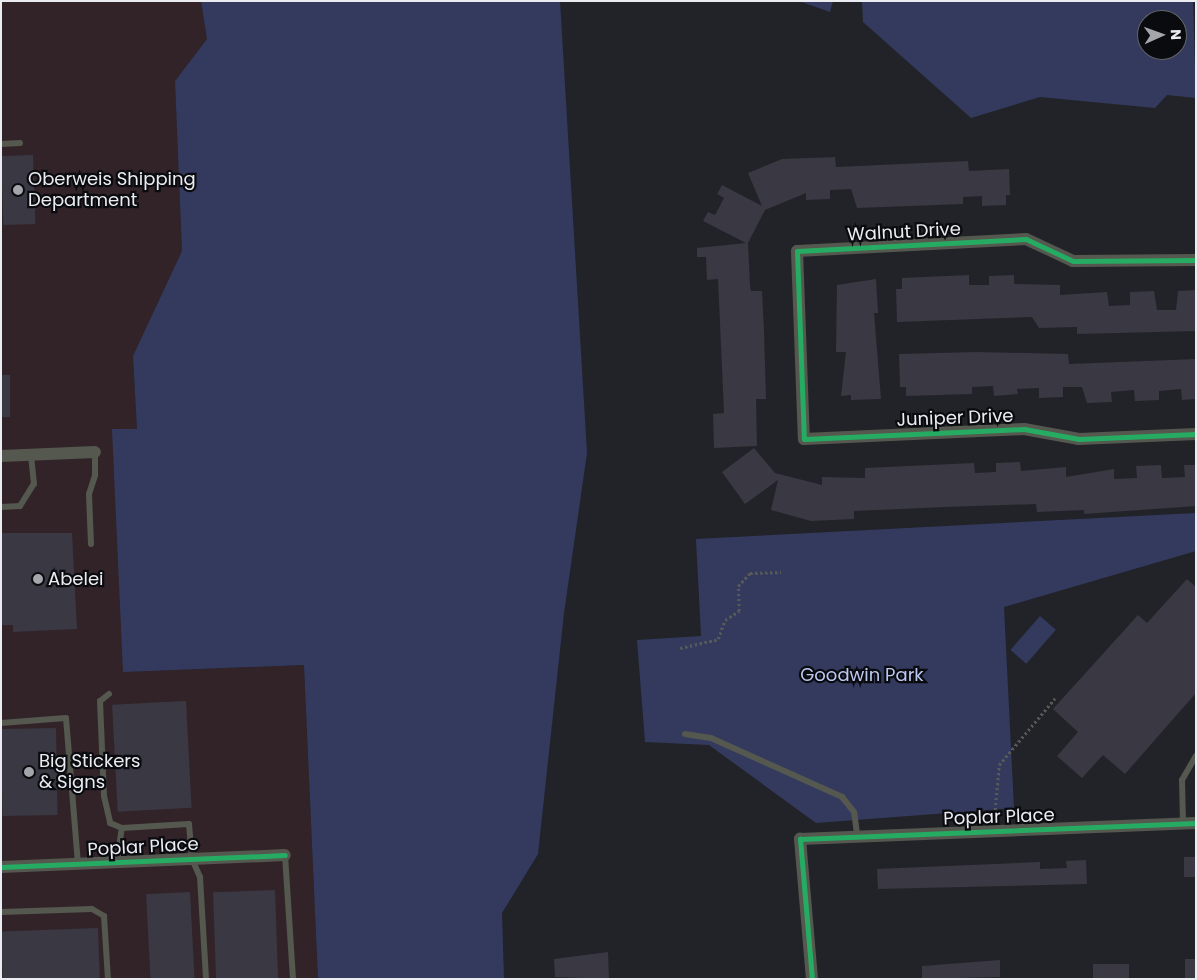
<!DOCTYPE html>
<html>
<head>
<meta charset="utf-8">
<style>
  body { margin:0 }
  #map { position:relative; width:1197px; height:980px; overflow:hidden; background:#222328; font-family:Poppins,sans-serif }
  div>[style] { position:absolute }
  .industrial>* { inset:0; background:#322328 }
  .green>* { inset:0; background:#333a5e; transform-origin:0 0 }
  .building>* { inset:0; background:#3a3843; transform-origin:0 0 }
  .path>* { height:2.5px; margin-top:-1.25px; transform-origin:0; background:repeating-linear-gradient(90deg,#585a57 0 2.5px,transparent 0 5px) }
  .service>* { height:6px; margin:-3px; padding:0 3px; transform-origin:3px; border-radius:3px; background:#54584f }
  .minor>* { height:12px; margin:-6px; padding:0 6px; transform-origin:6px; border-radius:6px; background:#54584f }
  .cycleway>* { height:5px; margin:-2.5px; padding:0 2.5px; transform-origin:2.5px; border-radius:2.5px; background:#26ab63 }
  .dots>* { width:14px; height:14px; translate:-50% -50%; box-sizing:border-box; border:2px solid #0a0b0f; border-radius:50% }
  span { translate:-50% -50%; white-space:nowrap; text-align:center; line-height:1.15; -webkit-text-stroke:4.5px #0a0b0f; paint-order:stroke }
  .poi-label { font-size:18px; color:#eaecf2 }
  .left { translate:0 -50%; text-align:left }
  .street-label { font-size:18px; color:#eaecf2 }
  .park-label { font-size:18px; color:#bdc8f2 }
  .frame { position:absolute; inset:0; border:2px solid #eaecf2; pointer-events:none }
  .north { position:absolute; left:1137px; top:10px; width:50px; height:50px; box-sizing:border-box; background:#0a0b0f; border:1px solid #64656a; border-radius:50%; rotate:88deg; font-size:14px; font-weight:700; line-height:20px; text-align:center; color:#eaecf2 }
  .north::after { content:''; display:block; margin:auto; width:18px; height:22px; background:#a4a6ab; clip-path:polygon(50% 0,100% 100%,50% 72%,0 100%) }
</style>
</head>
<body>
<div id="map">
  <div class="industrial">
    <div style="clip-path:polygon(1px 1px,201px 1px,207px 39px,175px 81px,182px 251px,133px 356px,137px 429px,113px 429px,124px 672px,304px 665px,318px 979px,1px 979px)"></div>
  </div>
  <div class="green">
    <div style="clip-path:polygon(201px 1px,560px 1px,587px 453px,564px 613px,538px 854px,502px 913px,504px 979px,318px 979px,304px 665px,123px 672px,112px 429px,137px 429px,133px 356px,182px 251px,175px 81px,207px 39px)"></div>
    <div style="clip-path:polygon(799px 1px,833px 1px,830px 12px)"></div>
    <div style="clip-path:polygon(evenodd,862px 1px,1193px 1px,1196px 98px,1167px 95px,1155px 108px,1040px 97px,971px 118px,863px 22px,862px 1px,1147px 20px,1177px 20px,1177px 50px,1147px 50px,1147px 20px)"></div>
    <div style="clip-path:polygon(1196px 513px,1196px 551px,1004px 607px,1014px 808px,816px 823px,709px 745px,645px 742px,637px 640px,701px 636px,696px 539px)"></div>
    <div style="left:1040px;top:616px;width:21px;height:45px;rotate:41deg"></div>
  </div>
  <div class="building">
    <div style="left:33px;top:155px;width:69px;height:32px;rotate:88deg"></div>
    <div style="clip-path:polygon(835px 157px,836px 167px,968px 161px,969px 171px,1009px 169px,1010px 195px,1006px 195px,1006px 205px,982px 206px,982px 196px,963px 197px,963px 204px,857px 208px,851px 189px,830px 190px,830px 199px,806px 200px,806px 193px,765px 210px,748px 243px,750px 286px,751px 291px,762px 291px,764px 332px,766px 399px,756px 399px,757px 446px,714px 448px,713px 414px,724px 413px,718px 279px,707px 280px,706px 257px,697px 257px,697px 248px,746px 243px,703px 221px,708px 212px,715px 215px,724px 198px,717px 194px,722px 185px,762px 206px,748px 173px,782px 159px)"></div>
    <div style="clip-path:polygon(969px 275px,969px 285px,989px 285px,989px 276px,1014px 275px,1014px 284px,1060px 285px,1060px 295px,1107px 292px,1109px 306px,1130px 305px,1130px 292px,1154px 291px,1157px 310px,1176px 310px,1178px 291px,1196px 290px,1196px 331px,1077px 334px,1077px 327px,1039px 328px,1032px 317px,897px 322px,896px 289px,902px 289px,902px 278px)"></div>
    <div style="clip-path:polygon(876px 279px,878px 313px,874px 313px,881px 399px,851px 400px,851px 395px,841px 396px,846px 352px,836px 352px,837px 285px)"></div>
    <div style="clip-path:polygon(977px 352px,1068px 354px,1069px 364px,1196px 359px,1196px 399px,1182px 400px,1181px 389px,1159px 391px,1159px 400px,1135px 401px,1134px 390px,1111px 392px,1112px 402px,1087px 403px,1082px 387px,1063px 387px,1063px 397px,1039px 398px,1039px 388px,1017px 389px,1018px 394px,994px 396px,993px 386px,972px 387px,972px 394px,906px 396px,906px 387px,900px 387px,899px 354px)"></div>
    <div style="left:1px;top:375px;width:9px;height:42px"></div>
    <div style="clip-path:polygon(754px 448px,775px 473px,822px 485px,822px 477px,865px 478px,865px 468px,974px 463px,975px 473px,996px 472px,996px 463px,1020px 462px,1021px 471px,1066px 467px,1066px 477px,1114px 469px,1114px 479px,1137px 478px,1136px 466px,1161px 465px,1162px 478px,1185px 477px,1184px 465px,1196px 465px,1196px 506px,1084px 514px,1084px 510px,1037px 512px,1036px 504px,945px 507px,854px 511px,854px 519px,811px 521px,771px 510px,778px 480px,745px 504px,722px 472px)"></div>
    <div style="clip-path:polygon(1px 533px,72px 533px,77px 629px,13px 632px,13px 625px,1px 625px)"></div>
    <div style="clip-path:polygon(1187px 579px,1196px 587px,1196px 693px,1125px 774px,1103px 755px,1082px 778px,1057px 756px,1078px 732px,1053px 709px,1138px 615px,1147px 623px)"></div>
    <div style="left:186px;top:701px;width:107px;height:74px;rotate:87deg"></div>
    <div style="left:56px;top:728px;width:87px;height:55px;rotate:89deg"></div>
    <div style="left:1184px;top:857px;width:12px;height:20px"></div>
    <div style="clip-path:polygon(1086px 860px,1087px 884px,878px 889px,877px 869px,1040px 862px,1040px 869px,1067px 868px,1066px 861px)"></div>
    <div style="left:275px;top:890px;width:89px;height:62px;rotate:88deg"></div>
    <div style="left:190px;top:892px;width:87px;height:44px;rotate:87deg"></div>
    <div style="left:98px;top:928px;width:51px;height:97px;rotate:88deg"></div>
    <div style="clip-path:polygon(608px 952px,609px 979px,555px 977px,554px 959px)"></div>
    <div style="left:1185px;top:959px;width:11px;height:20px"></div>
    <div style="clip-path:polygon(1000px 960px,1000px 977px,922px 979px,922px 966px)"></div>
    <div style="left:1093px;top:964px;width:36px;height:15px"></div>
  </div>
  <div class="path">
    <div style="left:680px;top:648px;width:39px;rotate:-13deg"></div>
    <div style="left:718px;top:639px;width:20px;rotate:-70deg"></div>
    <div style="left:725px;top:620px;width:17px;rotate:-33deg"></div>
    <div style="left:739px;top:611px;width:25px;rotate:-92deg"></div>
    <div style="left:738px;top:586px;width:18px;rotate:-47deg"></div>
    <div style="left:750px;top:573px;width:31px;rotate:-2deg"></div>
    <div style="left:994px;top:820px;width:55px;rotate:-84.8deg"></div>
    <div style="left:999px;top:765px;width:87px;rotate:-50.1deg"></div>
  </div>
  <div class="service">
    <div style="left:1px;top:144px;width:19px;rotate:-3deg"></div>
    <div style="left:1px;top:507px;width:19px;rotate:-3deg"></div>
    <div style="left:20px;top:506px;width:26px;rotate:-58deg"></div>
    <div style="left:34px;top:484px;width:29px;rotate:-96deg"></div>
    <div style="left:91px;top:544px;width:50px;rotate:-92.3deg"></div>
    <div style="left:89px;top:494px;width:20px;rotate:-72deg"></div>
    <div style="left:95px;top:475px;width:23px;rotate:-90deg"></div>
    <div style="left:109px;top:694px;width:11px;rotate:142deg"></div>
    <div style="left:100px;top:701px;width:95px;rotate:87.6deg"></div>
    <div style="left:104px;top:796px;width:28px;rotate:77deg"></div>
    <div style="left:110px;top:823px;width:13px;rotate:23deg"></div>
    <div style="left:1px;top:723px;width:65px;rotate:-4.4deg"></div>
    <div style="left:66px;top:718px;width:146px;rotate:85.3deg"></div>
    <div style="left:685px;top:734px;width:26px;rotate:9deg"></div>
    <div style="left:711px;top:738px;width:144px;rotate:24.2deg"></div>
    <div style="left:842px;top:797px;width:19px;rotate:51deg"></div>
    <div style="left:854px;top:812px;width:22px;rotate:82deg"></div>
    <div style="left:1183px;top:823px;width:43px;rotate:-91.3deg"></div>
    <div style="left:1182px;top:780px;width:28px;rotate:-60deg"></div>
    <div style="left:285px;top:855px;width:124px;rotate:86.3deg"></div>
    <div style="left:117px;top:862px;width:34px;rotate:-82deg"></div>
    <div style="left:122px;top:828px;width:67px;rotate:-3.4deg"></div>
    <div style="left:189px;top:824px;width:35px;rotate:85deg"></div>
    <div style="left:192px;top:859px;width:20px;rotate:66deg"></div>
    <div style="left:200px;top:877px;width:102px;rotate:86.6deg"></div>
    <div style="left:1px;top:912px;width:91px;rotate:-1.9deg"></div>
    <div style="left:92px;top:909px;width:14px;rotate:30deg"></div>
    <div style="left:104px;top:916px;width:63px;rotate:86.4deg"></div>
  </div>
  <div class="minor">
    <div style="left:1196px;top:260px;width:123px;rotate:179.5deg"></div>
    <div style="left:1073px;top:261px;width:52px;rotate:-154.9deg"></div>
    <div style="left:1026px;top:239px;width:229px;rotate:177deg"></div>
    <div style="left:797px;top:251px;width:188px;rotate:87.9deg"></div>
    <div style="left:804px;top:439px;width:220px;rotate:-2.6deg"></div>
    <div style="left:1024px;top:429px;width:56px;rotate:10.3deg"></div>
    <div style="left:1079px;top:439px;width:117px;rotate:-2.4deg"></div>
    <div style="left:1px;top:456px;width:94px;rotate:-2.4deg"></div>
    <div style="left:1px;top:867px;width:284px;rotate:-2.4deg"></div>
    <div style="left:812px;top:979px;width:141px;rotate:-94.9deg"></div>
    <div style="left:800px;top:839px;width:396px;rotate:-2.3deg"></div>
  </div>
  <div class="cycleway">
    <div style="left:1196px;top:260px;width:123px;rotate:179.5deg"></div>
    <div style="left:1073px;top:261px;width:52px;rotate:-154.9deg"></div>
    <div style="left:1026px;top:239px;width:229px;rotate:177deg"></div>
    <div style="left:797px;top:251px;width:188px;rotate:87.9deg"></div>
    <div style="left:804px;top:439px;width:220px;rotate:-2.6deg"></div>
    <div style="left:1024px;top:429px;width:56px;rotate:10.3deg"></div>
    <div style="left:1079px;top:439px;width:117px;rotate:-2.4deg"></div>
    <div style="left:1px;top:867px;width:284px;rotate:-2.4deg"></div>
    <div style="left:812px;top:979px;width:141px;rotate:-94.9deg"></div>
    <div style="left:800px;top:839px;width:396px;rotate:-2.3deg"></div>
  </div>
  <div class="dots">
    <div style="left:18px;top:190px;background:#a4a6ab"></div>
    <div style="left:38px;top:579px;background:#a4a6ab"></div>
    <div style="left:29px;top:772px;background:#a4a6ab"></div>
  </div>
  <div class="poi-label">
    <span class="left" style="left:28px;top:190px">Oberweis Shipping<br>Department</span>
    <span class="left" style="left:48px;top:579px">Abelei</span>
    <span class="left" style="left:39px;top:772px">Big Stickers<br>&amp; Signs</span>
  </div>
  <div class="street-label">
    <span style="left:904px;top:232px;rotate:-3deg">Walnut Drive</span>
    <span style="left:955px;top:418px;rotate:-2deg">Juniper Drive</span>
    <span style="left:999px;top:817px;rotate:-2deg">Poplar Place</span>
    <span style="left:143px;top:847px;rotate:-3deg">Poplar Place</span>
  </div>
  <div class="park-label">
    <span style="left:862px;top:675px">Goodwin Park</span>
  </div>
  <div class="frame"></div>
  <div class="north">N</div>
</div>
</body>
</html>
